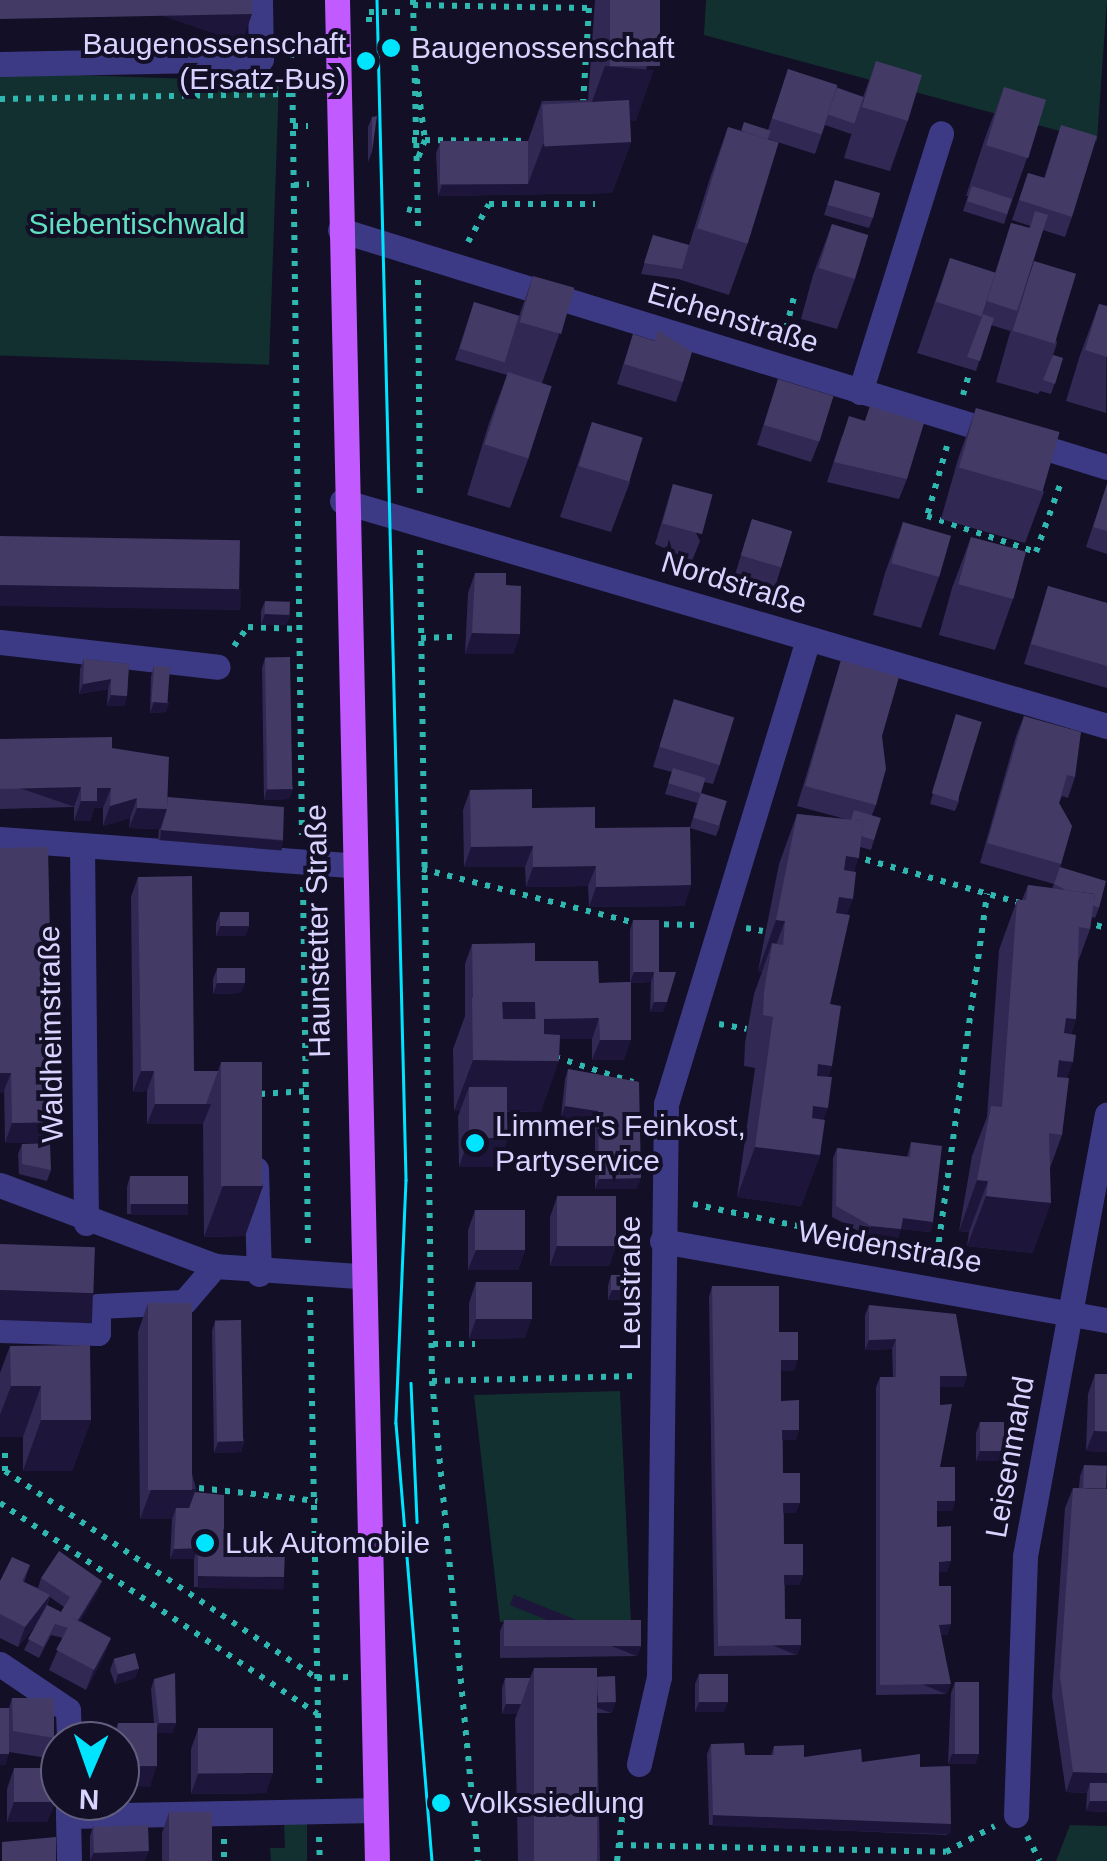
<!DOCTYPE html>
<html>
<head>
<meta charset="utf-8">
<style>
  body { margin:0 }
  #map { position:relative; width:1107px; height:1861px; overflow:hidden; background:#130f26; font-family:Arial,sans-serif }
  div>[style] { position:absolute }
  .green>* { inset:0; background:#12302f; transform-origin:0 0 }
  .path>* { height:6px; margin-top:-3px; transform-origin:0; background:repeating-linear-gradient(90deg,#2fb8b0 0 5px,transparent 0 13px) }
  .minor>* { height:25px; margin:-12.5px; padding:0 12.5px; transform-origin:12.5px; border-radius:12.5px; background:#3d3a85 }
  .major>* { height:25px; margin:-12.5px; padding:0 12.5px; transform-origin:12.5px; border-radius:12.5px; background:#c25bff }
  .tram>* { height:2.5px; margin:-1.25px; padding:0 1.25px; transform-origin:1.25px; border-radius:1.25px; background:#00e5ff }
  .wall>* { inset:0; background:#312854; transform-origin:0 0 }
  .shaded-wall>* { inset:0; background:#1d163a; transform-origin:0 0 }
  .building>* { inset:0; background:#433a66; transform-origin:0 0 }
  .dots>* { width:28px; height:28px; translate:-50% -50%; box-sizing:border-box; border:5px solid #130f26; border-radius:50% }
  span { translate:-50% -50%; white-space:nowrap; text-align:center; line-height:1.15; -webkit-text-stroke:8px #130f26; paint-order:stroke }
  .poi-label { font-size:30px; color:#d9d4ff }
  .right { translate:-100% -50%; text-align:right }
  .left { translate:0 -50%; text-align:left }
  .park-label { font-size:30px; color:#5fe0c0 }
  .street-label { font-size:30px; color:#d9d4ff }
  .north { position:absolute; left:40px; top:1721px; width:100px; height:100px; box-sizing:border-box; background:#130f26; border:2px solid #625e7d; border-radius:50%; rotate:182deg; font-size:28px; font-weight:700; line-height:40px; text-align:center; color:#d9d4ff }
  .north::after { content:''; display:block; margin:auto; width:35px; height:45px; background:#00e5ff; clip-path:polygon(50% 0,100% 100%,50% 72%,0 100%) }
</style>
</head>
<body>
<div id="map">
  <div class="green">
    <div style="clip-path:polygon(706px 0,1107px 0,1097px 141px,704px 35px)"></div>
    <div style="left:279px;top:82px;width:283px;height:279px;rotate:92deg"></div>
    <div style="clip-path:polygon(620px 1391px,631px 1622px,500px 1622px,474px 1395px)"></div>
    <div style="clip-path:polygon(284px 1822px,307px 1822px,307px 1861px,271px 1861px,270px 1848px,285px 1848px)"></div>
    <div style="clip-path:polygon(1070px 1825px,1107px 1826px,1107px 1861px,1056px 1861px)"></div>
  </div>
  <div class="path">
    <div style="left:413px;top:0;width:227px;rotate:88.7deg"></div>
    <div style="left:413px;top:5px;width:176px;rotate:1deg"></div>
    <div style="left:589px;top:8px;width:96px;rotate:93.6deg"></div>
    <div style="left:369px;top:22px;width:10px;rotate:-90deg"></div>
    <div style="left:369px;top:12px;width:35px"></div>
    <div style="left:292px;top:53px;width:782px;rotate:89.27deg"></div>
    <div style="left:415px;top:66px;width:75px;rotate:82.3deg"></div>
    <div style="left:425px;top:140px;width:22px;rotate:111deg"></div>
    <div style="left:0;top:99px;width:293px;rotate:-1deg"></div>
    <div style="left:293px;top:126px;width:15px"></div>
    <div style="left:412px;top:140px;width:124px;rotate:0.5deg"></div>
    <div style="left:294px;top:185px;width:15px;rotate:-4deg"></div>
    <div style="left:407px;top:209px;width:10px;rotate:17deg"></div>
    <div style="left:468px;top:242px;width:43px;rotate:-61.1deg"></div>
    <div style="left:489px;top:204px;width:106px"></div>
    <div style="left:418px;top:280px;width:217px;rotate:89.5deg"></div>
    <div style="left:783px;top:341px;width:49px;rotate:-76deg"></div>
    <div style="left:963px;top:395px;width:19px;rotate:-74deg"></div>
    <div style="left:947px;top:446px;width:73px;rotate:105.9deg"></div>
    <div style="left:927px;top:516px;width:115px;rotate:18.3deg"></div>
    <div style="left:1036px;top:552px;width:74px;rotate:-70.3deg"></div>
    <div style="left:420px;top:550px;width:831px;rotate:89.17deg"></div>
    <div style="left:432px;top:1381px;width:482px;rotate:84.5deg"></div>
    <div style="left:421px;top:638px;width:36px;rotate:-2deg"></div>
    <div style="left:234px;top:646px;width:24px;rotate:-54deg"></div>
    <div style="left:248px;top:627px;width:51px;rotate:2.2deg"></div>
    <div style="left:853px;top:856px;width:178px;rotate:15.7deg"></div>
    <div style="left:422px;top:869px;width:224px;rotate:14.2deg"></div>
    <div style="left:303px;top:887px;width:358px;rotate:89.2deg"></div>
    <div style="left:1084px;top:922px;width:24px;rotate:15deg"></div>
    <div style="left:651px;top:924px;width:43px;rotate:1.3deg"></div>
    <div style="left:746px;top:928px;width:17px;rotate:10deg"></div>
    <div style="left:719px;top:1024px;width:28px;rotate:10deg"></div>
    <div style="left:555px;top:1057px;width:82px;rotate:17.8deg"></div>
    <div style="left:260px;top:1094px;width:47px;rotate:-3.7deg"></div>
    <div style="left:693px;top:1129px;width:48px;rotate:7.1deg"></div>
    <div style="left:693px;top:1204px;width:224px;rotate:11.9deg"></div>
    <div style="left:937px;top:1255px;width:365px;rotate:-82.1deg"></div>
    <div style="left:310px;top:1297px;width:488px;rotate:88.9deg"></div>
    <div style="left:433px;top:1344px;width:42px"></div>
    <div style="left:432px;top:1381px;width:205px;rotate:-1.4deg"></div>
    <div style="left:5px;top:1453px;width:18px;rotate:90deg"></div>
    <div style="left:5px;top:1471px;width:374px;rotate:33.6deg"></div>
    <div style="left:317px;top:1678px;width:32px;rotate:-2deg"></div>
    <div style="left:199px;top:1488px;width:119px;rotate:6.3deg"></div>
    <div style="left:0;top:1503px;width:381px;rotate:33.6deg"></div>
    <div style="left:1027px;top:1836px;width:28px;rotate:63deg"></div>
    <div style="left:319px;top:1837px;width:24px;rotate:88deg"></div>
    <div style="left:224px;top:1839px;width:22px;rotate:90deg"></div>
    <div style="left:618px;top:1845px;width:328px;rotate:1.2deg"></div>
    <div style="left:946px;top:1852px;width:55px;rotate:-28deg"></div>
    <div style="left:617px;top:1861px;width:52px;rotate:-83.4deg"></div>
  </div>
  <div class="minor">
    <div style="left:0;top:64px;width:261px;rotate:-1.1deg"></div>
    <div style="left:261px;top:59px;width:59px;rotate:-91deg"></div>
    <div style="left:340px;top:230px;width:803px;rotate:17.17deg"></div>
    <div style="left:860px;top:392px;width:271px;rotate:-72.6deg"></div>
    <div style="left:342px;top:501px;width:797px;rotate:16.39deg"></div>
    <div style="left:0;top:642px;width:219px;rotate:6.5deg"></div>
    <div style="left:0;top:839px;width:82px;rotate:4.2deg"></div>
    <div style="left:82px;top:845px;width:378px;rotate:89.4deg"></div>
    <div style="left:82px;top:845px;width:268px;rotate:4.3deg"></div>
    <div style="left:256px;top:1169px;width:105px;rotate:88.4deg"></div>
    <div style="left:0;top:1185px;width:230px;rotate:20.6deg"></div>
    <div style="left:215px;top:1266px;width:143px;rotate:4deg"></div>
    <div style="left:662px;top:1241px;width:452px;rotate:10.1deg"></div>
    <div style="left:0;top:1330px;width:98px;rotate:1.8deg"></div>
    <div style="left:98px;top:1333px;width:27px;rotate:-90deg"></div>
    <div style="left:98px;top:1306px;width:86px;rotate:-2.7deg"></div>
    <div style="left:184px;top:1302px;width:48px;rotate:-49.3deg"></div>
    <div style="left:0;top:1664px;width:82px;rotate:34.1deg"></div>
    <div style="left:68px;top:1710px;width:31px;rotate:88deg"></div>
    <div style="left:639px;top:1764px;width:89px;rotate:-77.1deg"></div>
    <div style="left:659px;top:1677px;width:573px;rotate:-89.3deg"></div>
    <div style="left:666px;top:1104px;width:485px;rotate:-73deg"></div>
    <div style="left:68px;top:1801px;width:15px;rotate:90deg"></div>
    <div style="left:68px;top:1816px;width:307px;rotate:-1.1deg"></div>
    <div style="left:1016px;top:1815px;width:259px;rotate:-88deg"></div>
    <div style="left:1025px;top:1556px;width:449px;rotate:-79.5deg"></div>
    <div style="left:68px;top:1816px;width:45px;rotate:88.7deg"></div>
  </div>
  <div class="major">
    <div style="left:337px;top:0;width:1861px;rotate:88.77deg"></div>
  </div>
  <div class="tram">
    <div style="left:377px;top:0;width:1180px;rotate:88.59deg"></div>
    <div style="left:406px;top:1180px;width:243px;rotate:92.4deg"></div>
    <div style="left:396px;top:1423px;width:439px;rotate:85.3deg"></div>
    <div style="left:411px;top:1383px;width:139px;rotate:87.5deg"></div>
  </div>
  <div class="wall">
    <div style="clip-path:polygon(595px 0,660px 0,636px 121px,630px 120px,631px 142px,612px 193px,438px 196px,436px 153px,440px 143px,528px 141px,542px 101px,588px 100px)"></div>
    <div style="clip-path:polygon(876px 61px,908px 120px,890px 171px,844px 158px,852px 132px,851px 134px,825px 125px,815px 154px,768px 139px,747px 245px,729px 295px,678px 279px,641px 274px,653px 235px,689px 245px,710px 178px,728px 127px,741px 131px,768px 130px,788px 69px,863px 97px)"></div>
    <div style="clip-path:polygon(1004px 87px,1027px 158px,1004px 224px,963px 211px,968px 196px,966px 196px,985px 138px)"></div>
    <div style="clip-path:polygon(372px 117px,372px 152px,368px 162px,368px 127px)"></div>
    <div style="clip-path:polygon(1061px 125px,1072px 217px,1065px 237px,1043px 230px,1026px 285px,1034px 261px,1057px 343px,1053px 355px,1063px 358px,1051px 394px,1040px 391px,1038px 394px,996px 382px,1011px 329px,1010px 331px,991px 325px,976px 371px,917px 353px,950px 258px,995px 273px,1011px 223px,1029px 228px,1030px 226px,1012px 220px,1028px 173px,1044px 178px)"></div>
    <div style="clip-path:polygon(835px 180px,873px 218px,869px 228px,824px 215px)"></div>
    <div style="clip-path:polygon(832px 224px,855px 279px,837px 329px,801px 319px,813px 275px)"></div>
    <div style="clip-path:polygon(533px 276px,559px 335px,542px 383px,529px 457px,510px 508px,467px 495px,489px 423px,507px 375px,455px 360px,474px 302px,519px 316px)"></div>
    <div style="clip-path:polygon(1099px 304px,1107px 306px,1106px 413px,1066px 401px,1080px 355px)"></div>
    <div style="clip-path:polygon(633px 334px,683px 382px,676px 402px,617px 384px)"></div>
    <div style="clip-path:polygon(778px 379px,819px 442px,811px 462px,757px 445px)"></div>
    <div style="clip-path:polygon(870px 406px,907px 479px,899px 499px,827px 482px,842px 436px,865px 421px)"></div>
    <div style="clip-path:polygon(976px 408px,1044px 492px,1025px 543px,941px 519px,958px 459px)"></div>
    <div style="clip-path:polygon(592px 422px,630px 482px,611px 532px,560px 517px)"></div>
    <div style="clip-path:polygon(673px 484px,700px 541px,692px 561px,655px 544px)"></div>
    <div style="clip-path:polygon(1107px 484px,1107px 554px,1086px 547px)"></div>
    <div style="left:752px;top:519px;width:42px;height:59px;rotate:17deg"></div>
    <div style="clip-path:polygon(903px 522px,939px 577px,921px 628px,873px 615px,885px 573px)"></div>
    <div style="clip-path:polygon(971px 537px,1013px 599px,995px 650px,939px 635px,952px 588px)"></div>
    <div style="clip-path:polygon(475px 573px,506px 585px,520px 634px,513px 654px,465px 654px,468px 593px)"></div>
    <div style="clip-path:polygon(1048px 586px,1107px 603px,1107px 688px,1024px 664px)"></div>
    <div style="clip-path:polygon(265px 601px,290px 615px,286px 625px,261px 625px,261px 611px)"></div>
    <div style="clip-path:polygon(265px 658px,293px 789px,289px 799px,264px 800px,262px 668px)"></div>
    <div style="clip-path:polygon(84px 659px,129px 664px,127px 696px,124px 706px,107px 706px,108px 689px,79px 694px,80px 669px)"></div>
    <div style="clip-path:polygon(841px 660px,882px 736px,876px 805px,872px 815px,874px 840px,871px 850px,860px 847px,854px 872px,830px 1004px,832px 1066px,828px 1077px,820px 1155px,801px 1206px,737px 1197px,755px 1068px,744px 1066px,745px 1043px,754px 994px,762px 972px,758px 971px,779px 864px,797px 814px,845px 819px,797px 806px)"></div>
    <div style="clip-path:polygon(154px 666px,166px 712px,150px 713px,151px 676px)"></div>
    <div style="clip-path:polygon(674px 699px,720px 764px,713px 784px,704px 782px,701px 793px,720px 826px,716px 836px,690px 828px,691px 885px,684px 906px,589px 907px,588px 886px,526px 887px,525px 867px,464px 867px,463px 810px,470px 790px,595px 828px,690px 828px,697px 803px,665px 794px,672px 772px,653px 767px)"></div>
    <div style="clip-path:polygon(956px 714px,959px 801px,955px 811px,930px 804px)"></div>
    <div style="clip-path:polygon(1024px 716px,1075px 777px,1068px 798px,1062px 796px,1059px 803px,1072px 826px,1060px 868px,1099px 908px,1095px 918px,1092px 917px,1090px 929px,1078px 962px,1076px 1019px,1071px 1034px,1062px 1135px,1050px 1168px,1033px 1253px,967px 1246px,969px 1232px,959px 1231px,972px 1156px,987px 1117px,999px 950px,1017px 900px,1022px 900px,1028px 885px,1052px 888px,1054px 884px,980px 863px,1016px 736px)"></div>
    <div style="clip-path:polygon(0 739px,112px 748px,168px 797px,283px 840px,280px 850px,158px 840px,159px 829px,129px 828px,130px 818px,103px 826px,103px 808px,94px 808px,90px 821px,74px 821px,74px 807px,0 809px)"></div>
    <div style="clip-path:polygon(0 848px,46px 1143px,5px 1143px)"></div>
    <div style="clip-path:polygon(138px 877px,194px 1071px,218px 1071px,221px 1062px,263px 1186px,245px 1236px,204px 1237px,203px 1124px,147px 1124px,147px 1091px,133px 1092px,131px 897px)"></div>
    <div style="clip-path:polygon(220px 913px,249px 926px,245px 936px,216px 936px,216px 923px)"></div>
    <div style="clip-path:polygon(633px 920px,659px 972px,663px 1012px,650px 1012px,651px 982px,631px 983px,624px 1060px,592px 1060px,592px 1039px,560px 1039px,541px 1112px,507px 1112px,508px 1138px,497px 1167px,459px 1167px,458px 1116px,460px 1111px,454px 1111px,453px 1049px,465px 1016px,465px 964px,472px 944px,535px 961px,599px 983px,630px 982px,630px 930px)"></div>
    <div style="clip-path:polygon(217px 969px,241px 993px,213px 994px,213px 979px)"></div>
    <div style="clip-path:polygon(568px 1069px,639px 1082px,637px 1189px,595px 1189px,595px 1121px,561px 1117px,565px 1079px)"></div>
    <div style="clip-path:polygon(911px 1142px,933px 1222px,930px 1232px,901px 1229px,897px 1240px,868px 1236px,832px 1217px,833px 1158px,837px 1148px,907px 1157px)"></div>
    <div style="clip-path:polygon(22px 1144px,51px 1170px,47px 1181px,19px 1174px,18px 1154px)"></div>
    <div style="clip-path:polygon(130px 1176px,188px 1204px,185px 1214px,127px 1214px,127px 1187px)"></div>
    <div style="clip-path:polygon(557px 1197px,616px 1246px,609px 1266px,550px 1266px,550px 1217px)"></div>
    <div style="clip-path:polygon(475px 1210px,525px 1250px,518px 1270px,468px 1270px,468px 1230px)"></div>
    <div style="clip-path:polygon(611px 1275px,633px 1299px,608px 1300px,608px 1286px)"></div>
    <div style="clip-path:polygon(476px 1282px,525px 1338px,469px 1339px,469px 1303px)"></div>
    <div style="clip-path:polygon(712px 1286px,779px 1332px,794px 1371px,781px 1371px,781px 1401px,796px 1440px,783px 1440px,783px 1473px,796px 1513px,784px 1513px,784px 1544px,803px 1575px,799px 1585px,785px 1585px,785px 1619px,801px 1645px,797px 1655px,714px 1656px,709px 1297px)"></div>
    <div style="clip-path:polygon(148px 1303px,196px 1489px,195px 1492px,224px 1549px,281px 1588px,194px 1587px,194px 1559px,170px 1559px,172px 1519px,140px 1519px,138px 1332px)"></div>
    <div style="clip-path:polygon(869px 1305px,967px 1376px,963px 1387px,940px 1387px,940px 1467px,955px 1501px,952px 1511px,937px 1511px,937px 1527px,947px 1572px,939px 1572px,939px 1586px,951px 1624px,947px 1635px,941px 1635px,947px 1694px,876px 1695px,876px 1387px,880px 1377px,893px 1377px,892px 1349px,865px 1350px,865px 1315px)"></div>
    <div style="clip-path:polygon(215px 1321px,244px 1441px,241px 1452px,214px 1453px,212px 1331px)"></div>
    <div style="clip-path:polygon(10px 1346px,91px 1420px,72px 1471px,23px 1471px,23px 1437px,0 1437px,0 1373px)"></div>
    <div style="clip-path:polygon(1095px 1374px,1107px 1374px,1107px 1452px,1086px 1451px,1088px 1394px)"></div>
    <div style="clip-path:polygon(980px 1422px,1001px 1461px,976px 1461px,976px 1433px)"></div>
    <div style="clip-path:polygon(1084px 1465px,1107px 1812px,1086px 1811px,1087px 1793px,1066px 1792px,1052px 1696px,1065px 1508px,1073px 1488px,1079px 1488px,1080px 1476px)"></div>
    <div style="clip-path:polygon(evenodd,30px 1565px,24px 1582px,38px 1588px,41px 1578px,102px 1581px,98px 1591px,80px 1621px,111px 1638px,103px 1658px,86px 1690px,49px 1670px,63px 1638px,51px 1635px,39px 1658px,24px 1650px,38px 1622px,18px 1647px,0 1638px,0 1581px,30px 1565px,50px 1597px,64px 1607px,61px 1612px,47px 1605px,50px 1597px)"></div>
    <div style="clip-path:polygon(504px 1621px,641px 1646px,637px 1656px,500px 1658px,500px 1631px)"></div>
    <div style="clip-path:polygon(114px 1659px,139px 1668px,135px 1678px,115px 1684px,110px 1670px)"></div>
    <div style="clip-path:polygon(534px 1668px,597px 1677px,612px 1713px,597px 1713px,600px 1861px,518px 1861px,515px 1719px,517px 1714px,502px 1714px,502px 1688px,505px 1678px,530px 1678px)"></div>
    <div style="clip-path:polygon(699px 1674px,724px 1712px,695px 1712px,695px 1684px)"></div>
    <div style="clip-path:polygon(154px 1679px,176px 1723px,172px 1733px,157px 1733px,150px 1787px,120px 1741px,111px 1741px,118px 1723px,154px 1723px,151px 1689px)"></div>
    <div style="clip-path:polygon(955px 1682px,976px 1764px,948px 1764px,951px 1693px)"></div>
    <div style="clip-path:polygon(12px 1698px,54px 1738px,47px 1758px,9px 1752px,5px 1765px,0 1765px,0 1708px,9px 1708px)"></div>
    <div style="clip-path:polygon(198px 1729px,266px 1793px,191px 1794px,191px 1749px)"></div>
    <div style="clip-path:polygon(711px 1744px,745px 1755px,771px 1755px,774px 1746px,804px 1757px,920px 1767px,951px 1824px,947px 1835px,709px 1825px,707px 1754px)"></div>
    <div style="clip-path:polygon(14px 1768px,55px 1802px,47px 1822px,7px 1822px,7px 1789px)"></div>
    <div style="clip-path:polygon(169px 1812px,213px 1861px,162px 1861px,162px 1833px)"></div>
    <div style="clip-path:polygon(93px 1826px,145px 1861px,90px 1861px,90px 1836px)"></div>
  </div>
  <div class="shaded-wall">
    <div style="left:252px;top:14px;width:31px;height:252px;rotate:109deg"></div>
    <div style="clip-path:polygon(605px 66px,654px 70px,636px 121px,590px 117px,590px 107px)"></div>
    <div style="clip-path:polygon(631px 142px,612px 193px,438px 196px,442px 185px,528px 184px,543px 144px)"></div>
    <div style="left:0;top:585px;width:241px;height:21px;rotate:1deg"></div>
    <div style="clip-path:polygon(265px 614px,290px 615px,286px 625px,261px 625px)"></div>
    <div style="clip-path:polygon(472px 633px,520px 634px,513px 654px,465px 654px)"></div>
    <div style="clip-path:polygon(111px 679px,108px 689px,79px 694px,83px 684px)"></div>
    <div style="clip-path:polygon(111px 695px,127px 696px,124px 706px,107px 706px)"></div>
    <div style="clip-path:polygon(154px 702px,170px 702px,166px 712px,150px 713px)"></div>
    <div style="left:81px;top:787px;width:21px;height:81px;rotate:109deg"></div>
    <div style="clip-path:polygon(97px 788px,111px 788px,103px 808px,94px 808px,90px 821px,74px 821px,81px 801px)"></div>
    <div style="clip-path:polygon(267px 789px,293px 789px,289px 799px,264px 800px)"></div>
    <div style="clip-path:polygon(137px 798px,130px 818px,103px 826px,110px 806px)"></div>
    <div style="clip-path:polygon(137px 808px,167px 809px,160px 829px,129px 828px)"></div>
    <div style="left:161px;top:830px;width:122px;height:10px;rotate:5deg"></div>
    <div style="clip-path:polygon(533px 846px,525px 867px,464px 867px,471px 847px)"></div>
    <div style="clip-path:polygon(846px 856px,859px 858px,844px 898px,853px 899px,834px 950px,820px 948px)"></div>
    <div style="clip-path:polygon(596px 866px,588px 886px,526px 887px,533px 867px)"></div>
    <div style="clip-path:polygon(691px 885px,684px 906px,589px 907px,596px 887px)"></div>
    <div style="clip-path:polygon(776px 920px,785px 921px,768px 966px,772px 943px,762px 972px,758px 971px)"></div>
    <div style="clip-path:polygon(220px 926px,249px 926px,245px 936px,216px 936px)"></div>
    <div style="clip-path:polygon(634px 972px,659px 972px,654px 972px,651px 982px,630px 983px)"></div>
    <div style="clip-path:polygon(217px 983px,245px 983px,241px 993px,213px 994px)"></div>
    <div style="left:473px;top:1002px;width:62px;height:20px"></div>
    <div style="clip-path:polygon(654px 1002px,667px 1002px,663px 1012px,650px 1012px)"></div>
    <div style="clip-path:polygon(599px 1018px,592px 1039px,529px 1039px,536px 1019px)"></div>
    <div style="clip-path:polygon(1066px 1018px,1076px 1019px,1061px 1061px,1073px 1062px,1054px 1113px,1040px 1111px)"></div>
    <div style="clip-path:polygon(600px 1040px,631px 1040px,624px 1060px,592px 1060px)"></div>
    <div style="clip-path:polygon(473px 1060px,559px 1061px,541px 1112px,469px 1111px,469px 1087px,460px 1111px,454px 1111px)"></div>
    <div style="clip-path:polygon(818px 1064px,832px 1066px,817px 1106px,828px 1108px,811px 1154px,820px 1155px,801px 1206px,737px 1197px,755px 1147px)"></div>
    <div style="clip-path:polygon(141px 1071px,154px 1071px,147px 1091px,133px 1092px)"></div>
    <div style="clip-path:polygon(0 1073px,11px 1073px,3px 1093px,0 1093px)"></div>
    <div style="clip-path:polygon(155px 1104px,211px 1104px,203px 1124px,147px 1124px)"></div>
    <div style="clip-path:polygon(565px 1106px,598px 1111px,595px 1121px,561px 1117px)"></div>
    <div style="clip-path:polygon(54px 1122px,46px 1143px,5px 1143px,12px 1123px)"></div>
    <div style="clip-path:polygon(469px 1138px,508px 1138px,497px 1167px,459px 1167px)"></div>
    <div style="clip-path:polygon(641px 1178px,637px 1189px,595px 1189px,599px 1179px)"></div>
    <div style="clip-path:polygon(977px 1180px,988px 1181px,969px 1232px,959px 1231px)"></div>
    <div style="clip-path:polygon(223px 1186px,263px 1186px,245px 1236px,204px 1237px)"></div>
    <div style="clip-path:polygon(986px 1196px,1051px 1203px,1033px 1253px,967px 1246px)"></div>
    <div style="left:131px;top:1204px;width:57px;height:11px"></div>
    <div style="clip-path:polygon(903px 1218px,933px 1222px,930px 1232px,899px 1229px)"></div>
    <div style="clip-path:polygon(871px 1226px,901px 1229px,897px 1240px,868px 1236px)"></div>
    <div style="clip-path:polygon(557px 1246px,616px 1246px,609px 1266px,550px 1266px)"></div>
    <div style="clip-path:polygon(476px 1250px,525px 1250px,518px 1270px,468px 1270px)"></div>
    <div style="clip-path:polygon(636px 1289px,633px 1299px,608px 1300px,612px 1290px)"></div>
    <div style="left:0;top:1290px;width:93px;height:30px;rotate:2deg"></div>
    <div style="clip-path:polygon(532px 1318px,525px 1338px,469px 1339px,476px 1319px)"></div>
    <div style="clip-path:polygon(896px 1339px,892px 1349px,865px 1350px,869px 1340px)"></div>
    <div style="clip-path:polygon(781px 1360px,798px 1360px,794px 1371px,777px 1371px)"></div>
    <div style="clip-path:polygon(940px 1376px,967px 1376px,963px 1387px,936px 1387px)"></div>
    <div style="clip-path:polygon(11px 1386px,41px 1386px,23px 1437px,0 1437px,0 1415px)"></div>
    <div style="clip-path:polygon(41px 1420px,91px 1420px,72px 1471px,23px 1471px)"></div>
    <div style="clip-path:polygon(782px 1430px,799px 1430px,796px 1440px,779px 1440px)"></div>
    <div style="clip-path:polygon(1094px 1431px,1107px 1432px,1107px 1452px,1086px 1451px)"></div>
    <div style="clip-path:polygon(244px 1441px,241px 1452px,214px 1453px,218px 1442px)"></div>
    <div style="clip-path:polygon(1005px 1450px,1001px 1461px,976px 1461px,980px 1451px)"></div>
    <div style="clip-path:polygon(196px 1489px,186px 1519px,176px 1508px,172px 1519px,140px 1519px,151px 1490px)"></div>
    <div style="clip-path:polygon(937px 1501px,955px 1501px,952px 1511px,934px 1511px)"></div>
    <div style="clip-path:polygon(783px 1503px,800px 1503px,796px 1513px,780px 1513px)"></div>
    <div style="clip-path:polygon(198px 1548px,194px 1559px,170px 1559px,174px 1549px)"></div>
    <div style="clip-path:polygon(951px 1561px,947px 1572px,935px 1572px,939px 1562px)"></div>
    <div style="clip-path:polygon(784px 1575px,803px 1575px,799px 1585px,781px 1585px)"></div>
    <div style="left:198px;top:1576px;width:86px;height:12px;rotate:1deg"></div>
    <div style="clip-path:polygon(102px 1581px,98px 1591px,69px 1640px,73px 1629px)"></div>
    <div style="clip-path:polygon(50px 1595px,43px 1615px,18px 1647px,25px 1627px)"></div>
    <div style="clip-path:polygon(951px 1624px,947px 1635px,935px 1635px,939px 1625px)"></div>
    <div style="clip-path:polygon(111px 1638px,103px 1658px,86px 1690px,94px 1669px)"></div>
    <div style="left:801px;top:1645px;width:11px;height:83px;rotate:112deg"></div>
    <div style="left:641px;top:1646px;width:11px;height:137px;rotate:112deg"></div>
    <div style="clip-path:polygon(139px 1668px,135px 1678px,115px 1684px,118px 1674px)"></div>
    <div style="left:951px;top:1684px;width:11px;height:71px;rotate:112deg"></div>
    <div style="left:616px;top:1702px;width:12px;height:82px;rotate:110deg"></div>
    <div style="clip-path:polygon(699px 1702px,728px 1702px,724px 1712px,695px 1712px)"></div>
    <div style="clip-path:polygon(506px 1704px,521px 1704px,517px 1714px,502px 1714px)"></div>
    <div style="clip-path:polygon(159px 1723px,176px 1723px,172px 1733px,155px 1733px)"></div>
    <div style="clip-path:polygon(979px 1753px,976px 1764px,948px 1764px,952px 1754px)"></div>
    <div style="clip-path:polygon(0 1754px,9px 1754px,5px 1765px,0 1765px)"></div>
    <div style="clip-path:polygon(120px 1766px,157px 1766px,150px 1787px,120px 1786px)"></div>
    <div style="clip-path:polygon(1073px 1772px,1107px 1773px,1107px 1794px,1090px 1783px,1087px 1793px,1066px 1792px)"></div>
    <div style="clip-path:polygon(273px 1773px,266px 1793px,191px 1794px,198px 1774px)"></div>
    <div style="clip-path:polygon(1090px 1801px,1107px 1801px,1107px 1812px,1086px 1811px)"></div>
    <div style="clip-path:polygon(14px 1802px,55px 1802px,47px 1822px,7px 1822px)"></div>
    <div style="left:713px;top:1815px;width:238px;height:11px;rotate:2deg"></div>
    <div style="clip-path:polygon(149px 1851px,145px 1861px,90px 1861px,94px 1852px)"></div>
  </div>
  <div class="building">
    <div style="clip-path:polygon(0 0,252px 0,252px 14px,0 19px)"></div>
    <div style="left:610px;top:0;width:50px;height:66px"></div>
    <div style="left:876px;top:61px;width:48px;height:48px;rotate:17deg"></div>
    <div style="left:788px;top:69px;width:52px;height:52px;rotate:18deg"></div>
    <div style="left:1004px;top:87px;width:44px;height:61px;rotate:17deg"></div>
    <div style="left:837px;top:88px;width:28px;height:28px;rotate:19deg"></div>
    <div style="left:629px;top:100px;width:42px;height:87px;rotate:87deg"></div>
    <div style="clip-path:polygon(377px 116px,372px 152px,372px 117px)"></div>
    <div style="left:744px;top:122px;width:28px;height:9px;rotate:18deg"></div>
    <div style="clip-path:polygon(1061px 125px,1097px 136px,1072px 217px,1019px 200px,1028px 173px,1045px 178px)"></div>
    <div style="left:728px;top:127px;width:53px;height:106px;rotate:17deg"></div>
    <div style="left:528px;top:141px;width:43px;height:88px;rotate:90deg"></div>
    <div style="left:835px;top:180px;width:47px;height:26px;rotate:16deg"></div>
    <div style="left:972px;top:186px;width:42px;height:16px;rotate:18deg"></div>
    <div style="clip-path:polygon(1035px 211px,1048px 215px,1017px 311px,987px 301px,1011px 223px,1030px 228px)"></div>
    <div style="left:832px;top:224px;width:38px;height:46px;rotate:17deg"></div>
    <div style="clip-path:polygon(653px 235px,689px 245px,682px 269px,644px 263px)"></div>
    <div style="left:950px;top:258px;width:48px;height:46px;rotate:18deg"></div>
    <div style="left:1034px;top:261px;width:44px;height:73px;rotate:17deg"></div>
    <div style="left:533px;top:276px;width:43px;height:48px;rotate:16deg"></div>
    <div style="left:474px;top:302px;width:47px;height:49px;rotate:17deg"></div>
    <div style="clip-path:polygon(1099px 304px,1107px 306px,1107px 357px,1085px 350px)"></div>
    <div style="clip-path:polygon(983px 314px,994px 318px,980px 361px,967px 357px)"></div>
    <div style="clip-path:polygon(658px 330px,692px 352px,683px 382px,624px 364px,633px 334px,655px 341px)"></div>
    <div style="clip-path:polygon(1053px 355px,1063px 358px,1055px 384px,1043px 380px)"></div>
    <div style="left:508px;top:372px;width:46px;height:76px;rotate:18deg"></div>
    <div style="left:778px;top:379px;width:58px;height:48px;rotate:17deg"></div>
    <div style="clip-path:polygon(870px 406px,924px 423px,907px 479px,834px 462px,849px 416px,865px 421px)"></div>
    <div style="left:976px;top:408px;width:87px;height:62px;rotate:16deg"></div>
    <div style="left:592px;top:422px;width:53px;height:46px;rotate:17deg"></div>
    <div style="left:673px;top:484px;width:41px;height:41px;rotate:15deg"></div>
    <div style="clip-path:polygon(1107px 484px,1107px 531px,1093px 527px)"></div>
    <div style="left:752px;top:519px;width:42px;height:38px;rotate:17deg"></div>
    <div style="left:903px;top:522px;width:50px;height:43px;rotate:16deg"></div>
    <div style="left:0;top:536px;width:240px;height:49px;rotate:1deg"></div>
    <div style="left:971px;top:537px;width:57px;height:49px;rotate:15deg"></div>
    <div style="clip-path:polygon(475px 573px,506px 573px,506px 585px,521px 586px,520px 634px,472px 633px)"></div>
    <div style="clip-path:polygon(1048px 586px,1107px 603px,1107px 666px,1031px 644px)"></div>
    <div style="left:265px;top:601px;width:25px;height:13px;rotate:2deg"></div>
    <div style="left:290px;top:657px;width:132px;height:25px;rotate:89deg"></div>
    <div style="clip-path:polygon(84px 659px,129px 664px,127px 696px,111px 695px,111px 679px,83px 684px)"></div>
    <div style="clip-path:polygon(841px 660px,899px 677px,882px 736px,886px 769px,876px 805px,805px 786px)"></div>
    <div style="left:154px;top:666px;width:16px;height:36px;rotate:4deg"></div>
    <div style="left:674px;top:699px;width:63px;height:50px;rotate:17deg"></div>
    <div style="left:956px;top:714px;width:27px;height:83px;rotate:17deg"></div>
    <div style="clip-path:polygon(1024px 716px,1081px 732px,1075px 777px,1067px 775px,1059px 803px,1072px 826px,1061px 864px,987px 843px)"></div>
    <div style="clip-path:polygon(112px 737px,112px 748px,169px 757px,167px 809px,137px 808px,137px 798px,110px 806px,111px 788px,97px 788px,97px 801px,81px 801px,81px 787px,0 789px,0 739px)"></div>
    <div style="left:673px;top:768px;width:34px;height:16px;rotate:17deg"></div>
    <div style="clip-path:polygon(532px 789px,532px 808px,595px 807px,595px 828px,690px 827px,691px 885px,596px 887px,596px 866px,533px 867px,533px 846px,471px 847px,470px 790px)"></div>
    <div style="left:701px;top:793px;width:27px;height:26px;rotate:17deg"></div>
    <div style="clip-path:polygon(168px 797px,284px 807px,283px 840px,161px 830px,167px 809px)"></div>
    <div style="clip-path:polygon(854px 810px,881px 818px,874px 840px,861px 836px,863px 821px,851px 820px)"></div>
    <div style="clip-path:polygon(797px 814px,863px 821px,859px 858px,846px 856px,844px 870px,856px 872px,853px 899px,839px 897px,836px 913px,850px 915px,830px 1004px,841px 1006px,832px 1066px,818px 1064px,817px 1076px,832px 1077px,828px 1108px,813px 1106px,812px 1118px,825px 1120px,820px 1155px,755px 1147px,773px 1017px,763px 1015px,764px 992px,772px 943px,783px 945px,785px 921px,776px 920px)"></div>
    <div style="clip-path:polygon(48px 847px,54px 1122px,12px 1123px,11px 1073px,0 1073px,0 848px)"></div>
    <div style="clip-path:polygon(1060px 867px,1106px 881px,1099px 908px,1093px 905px,1095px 894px,1066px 890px,1054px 884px)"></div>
    <div style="clip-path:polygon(192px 876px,194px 1071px,218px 1071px,206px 1104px,155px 1104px,154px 1071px,141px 1071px,138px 877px)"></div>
    <div style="clip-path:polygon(1028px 885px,1095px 894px,1090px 929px,1079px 927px,1076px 1019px,1066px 1018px,1064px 1033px,1076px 1035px,1073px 1062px,1059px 1060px,1057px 1077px,1069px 1078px,1062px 1135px,1049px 1133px,1051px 1203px,986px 1196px,988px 1181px,977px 1180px,991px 1106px,1002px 1107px,1017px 900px,1026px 900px)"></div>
    <div style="left:249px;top:912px;width:14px;height:29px;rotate:90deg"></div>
    <div style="left:633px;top:920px;width:26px;height:52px"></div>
    <div style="clip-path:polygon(535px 943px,535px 961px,598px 961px,599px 983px,631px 982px,631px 1040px,600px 1040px,599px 1018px,536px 1019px,535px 1002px,502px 1002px,502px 998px,473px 998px,472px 944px)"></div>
    <div style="left:245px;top:968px;width:15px;height:28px;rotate:90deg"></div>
    <div style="clip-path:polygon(654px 972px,676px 972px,667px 1002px,654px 1002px)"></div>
    <div style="clip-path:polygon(472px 998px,502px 998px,503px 1019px,544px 1019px,544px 1034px,560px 1035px,559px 1061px,473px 1060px)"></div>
    <div style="left:221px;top:1062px;width:41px;height:124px"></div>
    <div style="clip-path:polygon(568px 1069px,639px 1082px,641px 1178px,599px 1179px,598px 1111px,565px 1106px)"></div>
    <div style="left:469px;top:1087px;width:38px;height:51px"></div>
    <div style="clip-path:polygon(911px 1142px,942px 1146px,933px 1222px,903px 1218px,901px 1229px,871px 1226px,836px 1206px,837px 1148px,910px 1157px)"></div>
    <div style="clip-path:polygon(50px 1143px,51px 1170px,22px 1164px,22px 1144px)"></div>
    <div style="left:130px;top:1176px;width:58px;height:28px"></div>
    <div style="left:616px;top:1196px;width:50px;height:59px;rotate:90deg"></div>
    <div style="left:475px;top:1210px;width:50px;height:40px"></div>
    <div style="left:0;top:1244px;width:95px;height:46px;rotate:2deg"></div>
    <div style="left:611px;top:1275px;width:25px;height:15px"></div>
    <div style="left:476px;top:1282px;width:56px;height:37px"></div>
    <div style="clip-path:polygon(712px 1286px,779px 1286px,779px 1332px,798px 1332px,798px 1360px,781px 1360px,781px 1401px,799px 1400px,799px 1430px,782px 1430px,783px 1473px,800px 1473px,800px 1503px,783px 1503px,784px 1544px,803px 1544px,803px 1575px,784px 1575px,785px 1619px,801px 1619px,801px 1645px,718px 1646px)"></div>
    <div style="left:148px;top:1303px;width:44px;height:187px"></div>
    <div style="clip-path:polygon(869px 1305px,956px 1314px,967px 1376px,940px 1376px,940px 1405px,952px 1404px,940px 1467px,955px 1467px,955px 1501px,937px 1501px,937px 1527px,951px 1526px,951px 1561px,939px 1562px,939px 1586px,951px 1586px,951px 1624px,939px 1625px,951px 1684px,880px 1685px,880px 1377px,896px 1377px,896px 1339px,869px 1340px)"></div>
    <div style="left:241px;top:1320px;width:121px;height:26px;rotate:89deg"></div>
    <div style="clip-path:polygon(90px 1345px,91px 1420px,41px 1420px,41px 1386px,11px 1386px,10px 1346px)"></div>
    <div style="left:1095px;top:1374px;width:12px;height:57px"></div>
    <div style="left:980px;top:1422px;width:24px;height:29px"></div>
    <div style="left:1084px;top:1465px;width:23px;height:23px;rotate:2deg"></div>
    <div style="clip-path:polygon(1073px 1488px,1107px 1489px,1107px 1773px,1073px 1772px,1060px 1676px)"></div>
    <div style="clip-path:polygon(195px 1492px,224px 1495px,224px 1549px,285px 1550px,284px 1577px,198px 1576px,198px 1548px,174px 1549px,176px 1508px,189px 1508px)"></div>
    <div style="clip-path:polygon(59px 1551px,102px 1581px,78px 1620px,73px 1618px,68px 1628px,55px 1624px,43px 1647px,28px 1639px,47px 1605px,61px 1612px,70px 1597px,41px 1578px)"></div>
    <div style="clip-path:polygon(12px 1557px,30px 1565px,22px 1581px,50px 1595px,25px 1627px,0 1614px,0 1581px)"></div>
    <div style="left:73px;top:1618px;width:43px;height:36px;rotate:28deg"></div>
    <div style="left:641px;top:1620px;width:26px;height:137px;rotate:90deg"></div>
    <div style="left:135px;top:1653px;width:16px;height:22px;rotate:75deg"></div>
    <div style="left:534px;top:1668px;width:63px;height:193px"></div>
    <div style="clip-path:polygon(175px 1673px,176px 1723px,159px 1723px,154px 1679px)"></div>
    <div style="left:699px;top:1674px;width:29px;height:28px"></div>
    <div style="left:615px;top:1676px;width:26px;height:18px;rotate:88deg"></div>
    <div style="clip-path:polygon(505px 1678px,530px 1678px,521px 1704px,506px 1704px)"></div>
    <div style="left:955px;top:1682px;width:24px;height:72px"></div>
    <div style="clip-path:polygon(12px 1698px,54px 1698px,54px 1738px,13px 1731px)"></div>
    <div style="left:0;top:1708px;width:9px;height:46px"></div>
    <div style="clip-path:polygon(118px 1723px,157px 1723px,157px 1766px,120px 1766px,120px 1741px,117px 1741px)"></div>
    <div style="left:273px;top:1728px;width:45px;height:75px;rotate:90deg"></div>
    <div style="clip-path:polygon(744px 1743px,745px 1755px,774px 1755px,774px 1746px,804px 1745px,804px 1757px,861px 1749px,862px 1762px,920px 1754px,920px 1767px,950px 1766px,951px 1824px,713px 1815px,711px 1744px)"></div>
    <div style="left:14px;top:1768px;width:40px;height:34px"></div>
    <div style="left:1090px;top:1783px;width:17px;height:18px"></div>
    <div style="left:169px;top:1812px;width:43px;height:49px"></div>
    <div style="left:148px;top:1825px;width:26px;height:55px;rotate:88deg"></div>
    <div style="clip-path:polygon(56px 1837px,56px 1861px,2px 1861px,2px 1842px)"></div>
  </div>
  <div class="dots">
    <div style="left:391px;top:48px;background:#00e5ff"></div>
    <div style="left:366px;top:61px;background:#00e5ff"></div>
    <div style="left:475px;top:1143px;background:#00e5ff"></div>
    <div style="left:205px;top:1543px;background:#00e5ff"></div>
    <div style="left:441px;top:1803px;background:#00e5ff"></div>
  </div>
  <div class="poi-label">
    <span class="right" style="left:346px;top:61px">Baugenossenschaft<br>(Ersatz-Bus)</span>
    <span class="left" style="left:411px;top:48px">Baugenossenschaft</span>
    <span class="left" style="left:495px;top:1143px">Limmer's Feinkost,<br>Partyservice</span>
    <span class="left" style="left:225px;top:1543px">Luk Automobile</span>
    <span class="left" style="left:461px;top:1803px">Volkssiedlung</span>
  </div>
  <div class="park-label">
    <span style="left:137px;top:224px">Siebentischwald</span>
  </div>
  <div class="street-label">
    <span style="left:733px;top:318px;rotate:17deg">Eichenstraße</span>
    <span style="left:734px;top:583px;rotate:17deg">Nordstraße</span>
    <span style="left:318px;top:931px;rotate:-91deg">Haunstetter Straße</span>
    <span style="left:51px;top:1034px;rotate:-91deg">Waldheimstraße</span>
    <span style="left:890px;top:1247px;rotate:10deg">Weidenstraße</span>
    <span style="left:630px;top:1283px;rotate:-90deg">Leustraße</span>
    <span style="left:1010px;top:1457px;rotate:-80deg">Leisenmahd</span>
  </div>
  <div class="north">N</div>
</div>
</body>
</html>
